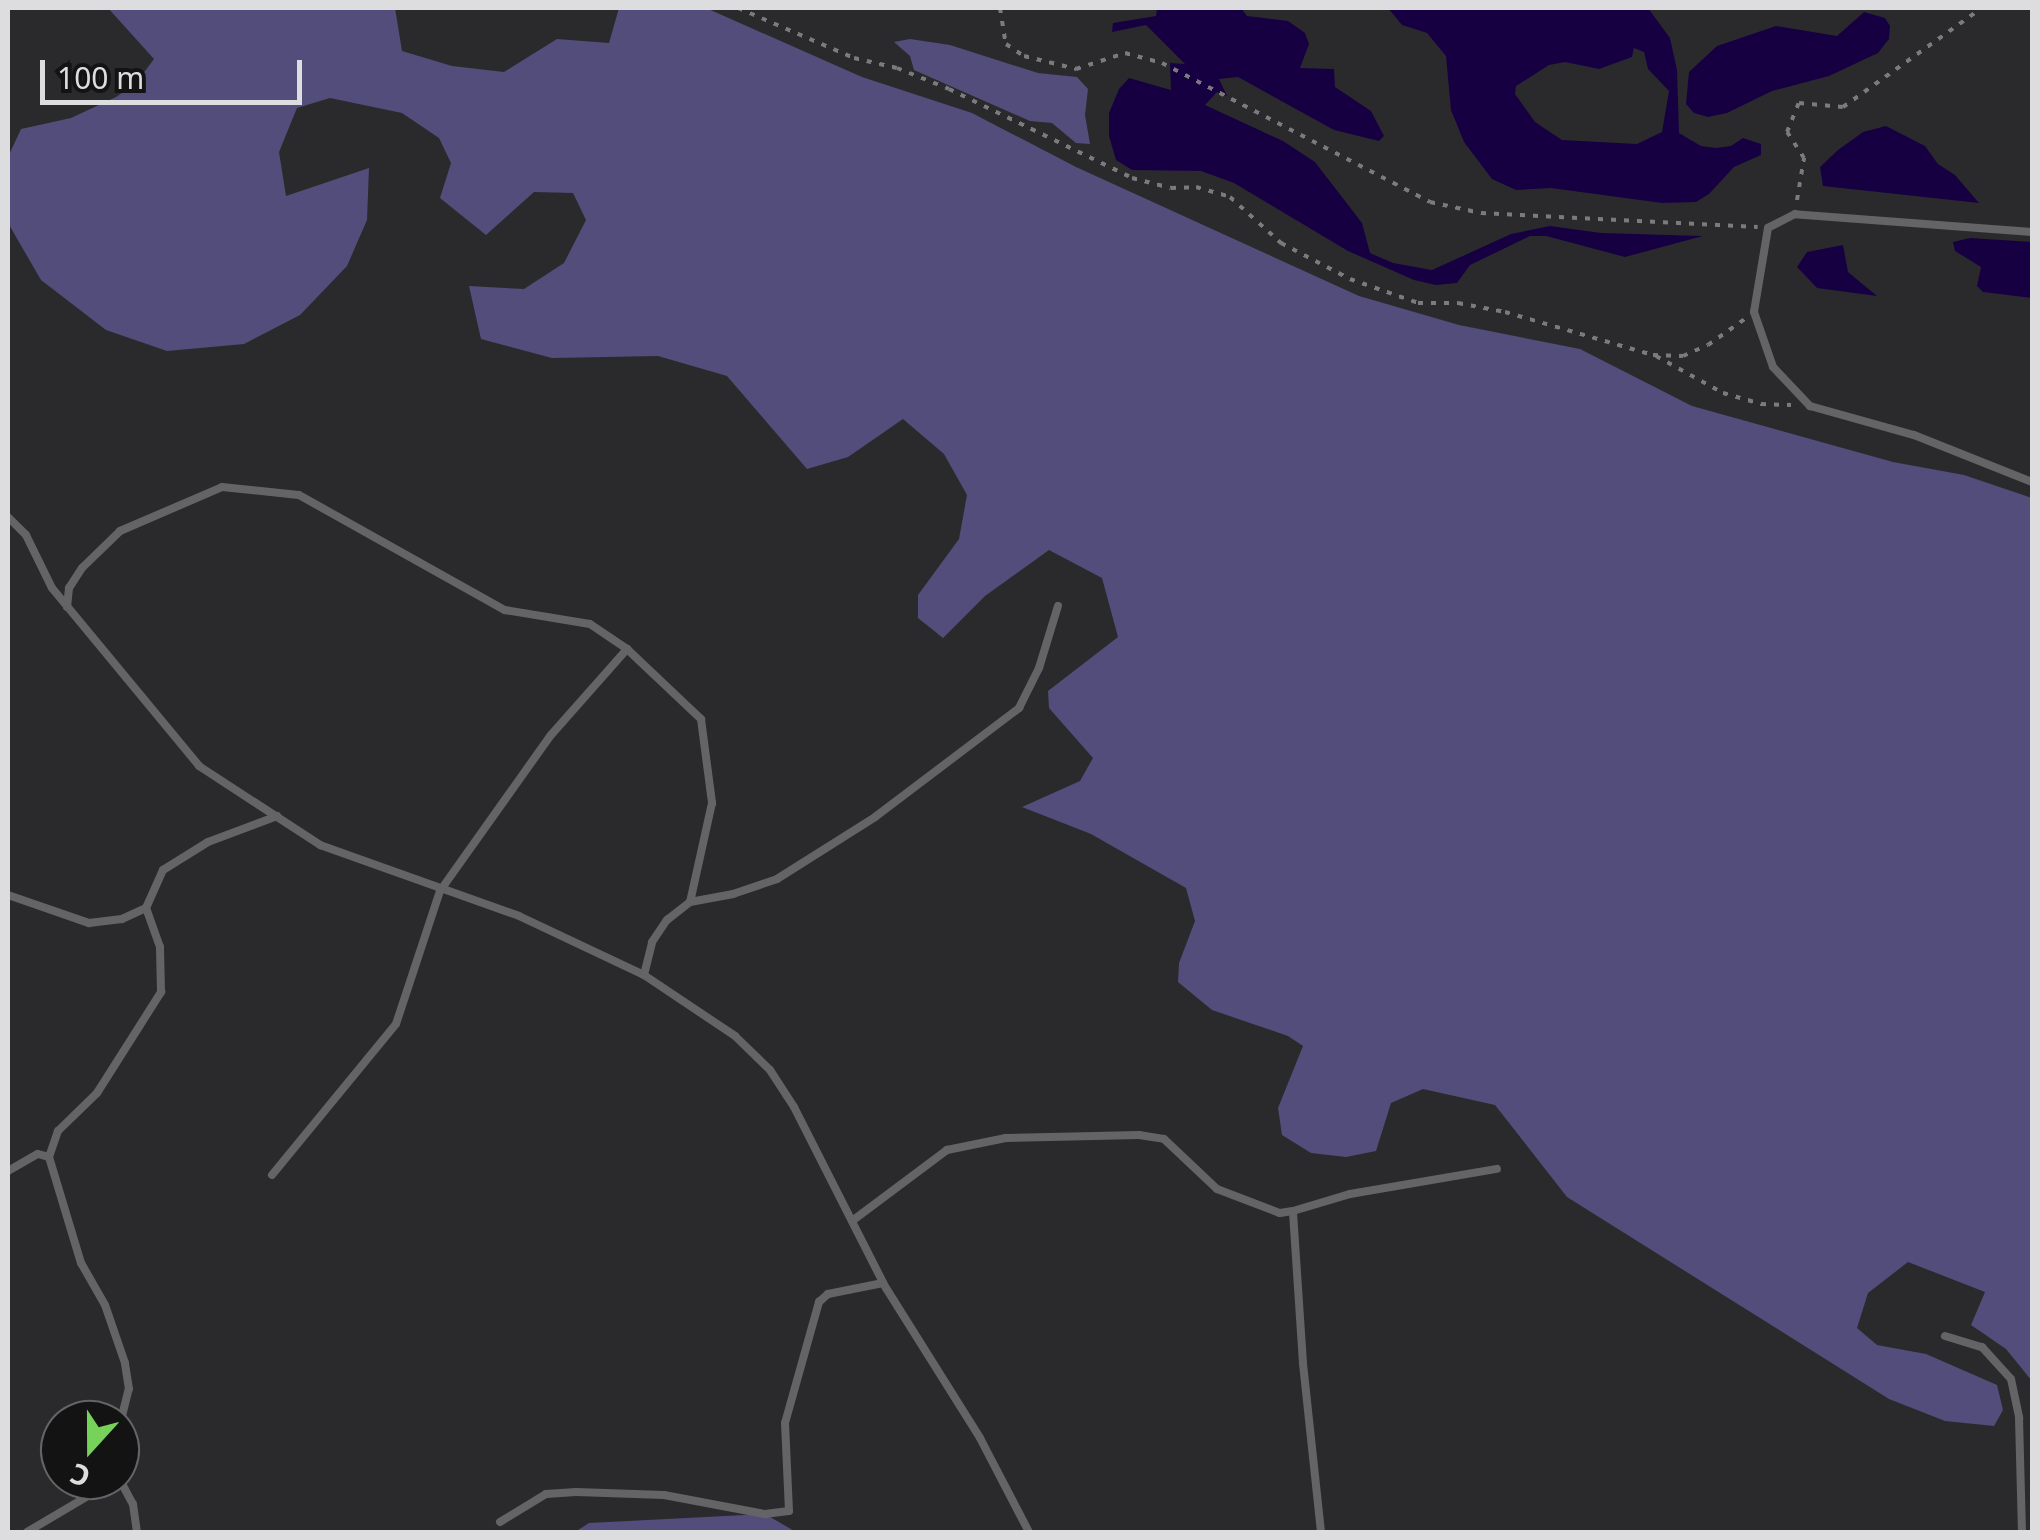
<!DOCTYPE html>
<html>
<head>
<meta charset="utf-8">
<style>
  body { margin:0 }
  #map { position:relative; width:2040px; height:1540px; overflow:hidden; background:#2a2a2d; font-family:"Noto Sans",sans-serif }
  div>[style] { position:absolute }
  .green>* { inset:0; background:#524d7a }
  .water>* { inset:0; background:#170042 }
  .path>* { height:4px; margin-top:-2px; transform-origin:0; background:repeating-linear-gradient(90deg,#7b7a7d 0 5px,transparent 0 13px) }
  .lane>* { height:8px; margin:-4px; padding:0 4px; transform-origin:4px; border-radius:4px; background:#646466 }
  span { translate:-50% -50%; white-space:nowrap; text-align:center; line-height:1.15; -webkit-text-stroke:10px #131314; paint-order:stroke }
  .frame { position:absolute; inset:0; border:10px solid #dddcdf; pointer-events:none }
  .north { position:absolute; left:40px; top:1400px; width:100px; height:100px; box-sizing:border-box; background:#131314; border:2px solid #646365; border-radius:50%; rotate:201deg; font-size:28px; font-weight:700; line-height:40px; text-align:center; color:#dddcdf }
  .north::after { content:''; display:block; margin:auto; width:35px; height:45px; background:#77d259; clip-path:polygon(50% 0,100% 100%,50% 72%,0 100%) }
  .scale { position:absolute; left:40px; top:60px; width:262px; height:45px; box-sizing:border-box; border:5px solid #dddcdf; border-top:0; padding-left:12px; font-size:30px; line-height:35px; white-space:nowrap; color:#dddcdf; -webkit-text-stroke:8px #131314; paint-order:stroke }
</style>
</head>
<body>
<div id="map">
  <div class="green">
    <div style="clip-path:polygon(108px 8px,395px 8px,402px 51px,452px 66px,504px 72px,557px 39px,609px 43px,619px 8px,706px 8px,862px 77px,972px 113px,1076px 167px,1359px 296px,1459px 325px,1580px 349px,1692px 406px,1893px 462px,1964px 475px,2032px 498px,2032px 1381px,2006px 1349px,1971px 1325px,1985px 1292px,1908px 1262px,1868px 1293px,1857px 1328px,1877px 1345px,1926px 1354px,1997px 1385px,2003px 1410px,1994px 1426px,1945px 1421px,1889px 1399px,1567px 1197px,1495px 1105px,1423px 1089px,1391px 1103px,1376px 1151px,1346px 1157px,1311px 1153px,1282px 1135px,1278px 1108px,1303px 1046px,1288px 1036px,1212px 1010px,1178px 982px,1179px 963px,1195px 921px,1186px 888px,1091px 834px,1022px 807px,1080px 781px,1093px 758px,1049px 708px,1048px 691px,1118px 637px,1102px 578px,1049px 550px,985px 596px,943px 638px,918px 618px,918px 595px,959px 539px,967px 495px,944px 454px,903px 419px,848px 457px,807px 469px,727px 376px,658px 356px,552px 358px,481px 339px,469px 286px,524px 289px,564px 263px,586px 220px,573px 193px,534px 192px,486px 235px,440px 198px,451px 163px,439px 138px,402px 113px,330px 98px,297px 108px,279px 152px,286px 196px,369px 168px,367px 220px,347px 266px,300px 315px,244px 344px,167px 351px,106px 330px,41px 280px,8px 223px,8px 157px,21px 129px,71px 118px,116px 97px,136px 83px,154px 59px)"></div>
    <div style="clip-path:polygon(910px 39px,950px 45px,1038px 73px,1077px 77px,1088px 89px,1085px 115px,1090px 144px,1076px 143px,1052px 123px,1030px 121px,914px 70px,910px 56px,894px 42px)"></div>
    <div style="clip-path:polygon(765px 1514px,796px 1532px,575px 1532px,589px 1523px)"></div>
  </div>
  <div class="water">
    <div style="clip-path:polygon(1157px 8px,1241px 8px,1247px 16px,1288px 21px,1305px 33px,1309px 44px,1300px 68px,1334px 69px,1335px 87px,1371px 111px,1384px 136px,1379px 141px,1334px 130px,1238px 77px,1219px 79px,1227px 96px,1217px 92px,1205px 105px,1283px 141px,1315px 162px,1362px 223px,1370px 253px,1393px 263px,1432px 270px,1511px 234px,1550px 226px,1601px 233px,1703px 236px,1625px 257px,1546px 236px,1530px 236px,1470px 265px,1457px 283px,1436px 285px,1414px 280px,1348px 251px,1234px 183px,1201px 171px,1132px 170px,1116px 160px,1109px 136px,1109px 113px,1119px 89px,1129px 78px,1171px 90px,1170px 63px,1185px 64px,1146px 25px,1112px 32px,1113px 23px,1156px 16px)"></div>
    <div style="clip-path:polygon(evenodd,1388px 8px,1648px 8px,1670px 38px,1677px 70px,1679px 133px,1701px 146px,1716px 148px,1731px 146px,1743px 138px,1761px 144px,1761px 155px,1734px 167px,1709px 194px,1696px 202px,1662px 203px,1551px 188px,1516px 190px,1492px 179px,1464px 142px,1451px 110px,1446px 56px,1427px 33px,1402px 25px,1388px 8px,1634px 48px,1644px 52px,1648px 69px,1669px 91px,1662px 132px,1637px 144px,1562px 140px,1535px 122px,1515px 94px,1516px 86px,1549px 65px,1565px 62px,1599px 69px,1632px 57px,1634px 48px)"></div>
    <div style="clip-path:polygon(1864px 12px,1885px 18px,1890px 26px,1889px 39px,1878px 53px,1829px 76px,1772px 91px,1727px 113px,1708px 117px,1694px 113px,1686px 104px,1689px 72px,1717px 46px,1776px 26px,1837px 36px)"></div>
    <div style="clip-path:polygon(1886px 126px,1925px 146px,1938px 164px,1955px 175px,1979px 203px,1823px 186px,1820px 167px,1838px 150px,1863px 132px)"></div>
    <div style="clip-path:polygon(1970px 238px,2032px 242px,2032px 298px,1983px 292px,1977px 286px,1981px 267px,1955px 251px,1953px 242px)"></div>
    <div style="clip-path:polygon(1843px 245px,1848px 272px,1877px 296px,1817px 288px,1797px 267px,1807px 252px)"></div>
  </div>
  <div class="path">
    <div style="left:738px;top:8px;width:126px;rotate:23.3deg"></div>
    <div style="left:854px;top:58px;width:44px;rotate:13.1deg"></div>
    <div style="left:897px;top:68px;width:56px;rotate:22deg"></div>
    <div style="left:949px;top:89px;width:203px;rotate:25.9deg"></div>
    <div style="left:1132px;top:178px;width:40px;rotate:14.4deg"></div>
    <div style="left:1171px;top:188px;width:25px;rotate:-2deg"></div>
    <div style="left:1196px;top:187px;width:35px;rotate:16deg"></div>
    <div style="left:1230px;top:197px;width:69px;rotate:42deg"></div>
    <div style="left:1281px;top:243px;width:78px;rotate:27.6deg"></div>
    <div style="left:1350px;top:279px;width:72px;rotate:19.4deg"></div>
    <div style="left:1418px;top:303px;width:40px"></div>
    <div style="left:1458px;top:303px;width:48px;rotate:10.8deg"></div>
    <div style="left:1505px;top:312px;width:154px;rotate:16.2deg"></div>
    <div style="left:1653px;top:355px;width:30px;rotate:2deg"></div>
    <div style="left:1683px;top:356px;width:27px;rotate:-24deg"></div>
    <div style="left:1708px;top:345px;width:47px;rotate:-35.4deg"></div>
    <div style="left:1000px;top:8px;width:36px;rotate:81deg"></div>
    <div style="left:1006px;top:44px;width:22px;rotate:34deg"></div>
    <div style="left:1024px;top:56px;width:54px;rotate:14deg"></div>
    <div style="left:1076px;top:69px;width:52px;rotate:-18.1deg"></div>
    <div style="left:1125px;top:53px;width:38px;rotate:15deg"></div>
    <div style="left:1162px;top:63px;width:302px;rotate:27.4deg"></div>
    <div style="left:1430px;top:202px;width:52px;rotate:12.2deg"></div>
    <div style="left:1481px;top:213px;width:277px;rotate:2.9deg"></div>
    <div style="left:1797px;top:200px;width:43px;rotate:-80.5deg"></div>
    <div style="left:1804px;top:158px;width:31px;rotate:-123deg"></div>
    <div style="left:1787px;top:132px;width:31px;rotate:-68deg"></div>
    <div style="left:1799px;top:103px;width:44px;rotate:5.2deg"></div>
    <div style="left:1843px;top:107px;width:171px;rotate:-35.5deg"></div>
    <div style="left:1656px;top:356px;width:77px;rotate:28.9deg"></div>
    <div style="left:1723px;top:393px;width:40px;rotate:16deg"></div>
    <div style="left:1761px;top:404px;width:30px;rotate:2deg"></div>
  </div>
  <div class="lane">
    <div style="left:2032px;top:232px;width:238px;rotate:-175.7deg"></div>
    <div style="left:1795px;top:214px;width:30px;rotate:153deg"></div>
    <div style="left:1768px;top:228px;width:85px;rotate:99.5deg"></div>
    <div style="left:1754px;top:312px;width:58px;rotate:70.9deg"></div>
    <div style="left:1773px;top:367px;width:54px;rotate:46.5deg"></div>
    <div style="left:1810px;top:406px;width:108px;rotate:15.6deg"></div>
    <div style="left:1914px;top:435px;width:127px;rotate:21.7deg"></div>
    <div style="left:8px;top:517px;width:25px;rotate:45deg"></div>
    <div style="left:26px;top:535px;width:59px;rotate:63.9deg"></div>
    <div style="left:52px;top:588px;width:231px;rotate:50.4deg"></div>
    <div style="left:199px;top:766px;width:145px;rotate:33.1deg"></div>
    <div style="left:320px;top:845px;width:211px;rotate:19.6deg"></div>
    <div style="left:519px;top:916px;width:138px;rotate:25.3deg"></div>
    <div style="left:644px;top:975px;width:110px;rotate:33.8deg"></div>
    <div style="left:735px;top:1036px;width:49px;rotate:44.2deg"></div>
    <div style="left:770px;top:1070px;width:44px;rotate:57deg"></div>
    <div style="left:794px;top:1107px;width:203px;rotate:63.1deg"></div>
    <div style="left:886px;top:1288px;width:177px;rotate:57.9deg"></div>
    <div style="left:980px;top:1438px;width:106px;rotate:62.5deg"></div>
    <div style="left:67px;top:607px;width:19px;rotate:-84deg"></div>
    <div style="left:69px;top:588px;width:24px;rotate:-57deg"></div>
    <div style="left:82px;top:568px;width:53px;rotate:-44.2deg"></div>
    <div style="left:120px;top:531px;width:111px;rotate:-23.3deg"></div>
    <div style="left:222px;top:487px;width:77px;rotate:5.9deg"></div>
    <div style="left:299px;top:495px;width:236px;rotate:29.2deg"></div>
    <div style="left:505px;top:610px;width:86px;rotate:9.4deg"></div>
    <div style="left:590px;top:624px;width:45px;rotate:34deg"></div>
    <div style="left:8px;top:895px;width:86px;rotate:19.1deg"></div>
    <div style="left:89px;top:923px;width:33px;rotate:-7deg"></div>
    <div style="left:122px;top:919px;width:26px;rotate:-25deg"></div>
    <div style="left:644px;top:975px;width:34px;rotate:-76deg"></div>
    <div style="left:652px;top:942px;width:27px;rotate:-56deg"></div>
    <div style="left:667px;top:920px;width:29px;rotate:-38deg"></div>
    <div style="left:690px;top:902px;width:44px;rotate:-10.5deg"></div>
    <div style="left:733px;top:894px;width:46px;rotate:-18.8deg"></div>
    <div style="left:777px;top:879px;width:116px;rotate:-32.3deg"></div>
    <div style="left:875px;top:817px;width:181px;rotate:-37.1deg"></div>
    <div style="left:1019px;top:708px;width:45px;rotate:-63.4deg"></div>
    <div style="left:1039px;top:668px;width:65px;rotate:-73deg"></div>
    <div style="left:8px;top:1171px;width:34px;rotate:-30deg"></div>
    <div style="left:38px;top:1154px;width:11px;rotate:15deg"></div>
    <div style="left:272px;top:1175px;width:195px;rotate:-50.6deg"></div>
    <div style="left:396px;top:1024px;width:140px;rotate:-71.7deg"></div>
    <div style="left:440px;top:891px;width:191px;rotate:-54.6deg"></div>
    <div style="left:551px;top:735px;width:115px;rotate:-48.5deg"></div>
    <div style="left:627px;top:649px;width:102px;rotate:43.4deg"></div>
    <div style="left:701px;top:719px;width:85px;rotate:82.5deg"></div>
    <div style="left:712px;top:803px;width:101px;rotate:102.5deg"></div>
    <div style="left:852px;top:1221px;width:119px;rotate:-36.8deg"></div>
    <div style="left:947px;top:1150px;width:60px;rotate:-11.5deg"></div>
    <div style="left:1006px;top:1138px;width:133px;rotate:-1.3deg"></div>
    <div style="left:1139px;top:1135px;width:25px;rotate:9deg"></div>
    <div style="left:1164px;top:1139px;width:73px;rotate:43.3deg"></div>
    <div style="left:1217px;top:1189px;width:67px;rotate:20.9deg"></div>
    <div style="left:1280px;top:1213px;width:13px;rotate:-9deg"></div>
    <div style="left:1945px;top:1336px;width:39px;rotate:17deg"></div>
    <div style="left:1982px;top:1347px;width:43px;rotate:47.8deg"></div>
    <div style="left:2011px;top:1379px;width:40px;rotate:78deg"></div>
    <div style="left:2019px;top:1418px;width:114px;rotate:88.5deg"></div>
    <div style="left:120px;top:1424px;width:36px;rotate:-76deg"></div>
    <div style="left:129px;top:1389px;width:26px;rotate:-99deg"></div>
    <div style="left:125px;top:1363px;width:61px;rotate:-109deg"></div>
    <div style="left:105px;top:1305px;width:48px;rotate:-119.7deg"></div>
    <div style="left:81px;top:1263px;width:111px;rotate:-106.8deg"></div>
    <div style="left:49px;top:1157px;width:28px;rotate:-71deg"></div>
    <div style="left:58px;top:1131px;width:54px;rotate:-44.3deg"></div>
    <div style="left:97px;top:1093px;width:120px;rotate:-57.6deg"></div>
    <div style="left:161px;top:992px;width:45px;rotate:-91.3deg"></div>
    <div style="left:160px;top:947px;width:41px;rotate:-109.7deg"></div>
    <div style="left:146px;top:908px;width:42px;rotate:-65.9deg"></div>
    <div style="left:163px;top:870px;width:53px;rotate:-31.9deg"></div>
    <div style="left:208px;top:842px;width:74px;rotate:-20.6deg"></div>
    <div style="left:120px;top:1480px;width:27px;rotate:62deg"></div>
    <div style="left:133px;top:1504px;width:28px;rotate:82deg"></div>
    <div style="left:500px;top:1522px;width:54px;rotate:-31.3deg"></div>
    <div style="left:546px;top:1494px;width:30px;rotate:-4deg"></div>
    <div style="left:576px;top:1492px;width:88px;rotate:2deg"></div>
    <div style="left:664px;top:1495px;width:103px;rotate:10.7deg"></div>
    <div style="left:765px;top:1514px;width:24px;rotate:-7deg"></div>
    <div style="left:789px;top:1511px;width:88px;rotate:-92.6deg"></div>
    <div style="left:785px;top:1423px;width:126px;rotate:-74.3deg"></div>
    <div style="left:819px;top:1302px;width:12px;rotate:-42deg"></div>
    <div style="left:828px;top:1294px;width:56px;rotate:-11.3deg"></div>
    <div style="left:27px;top:1532px;width:102px;rotate:-30.6deg"></div>
    <div style="left:1321px;top:1532px;width:170px;rotate:-96.1deg"></div>
    <div style="left:1303px;top:1363px;width:152px;rotate:-93.8deg"></div>
    <div style="left:1293px;top:1211px;width:59px;rotate:-16.6deg"></div>
    <div style="left:1350px;top:1194px;width:149px;rotate:-9.7deg"></div>
  </div>
  <div class="frame"></div>
  <div class="north">С</div>
  <div class="scale">100 m</div>
</div>
</body>
</html>
